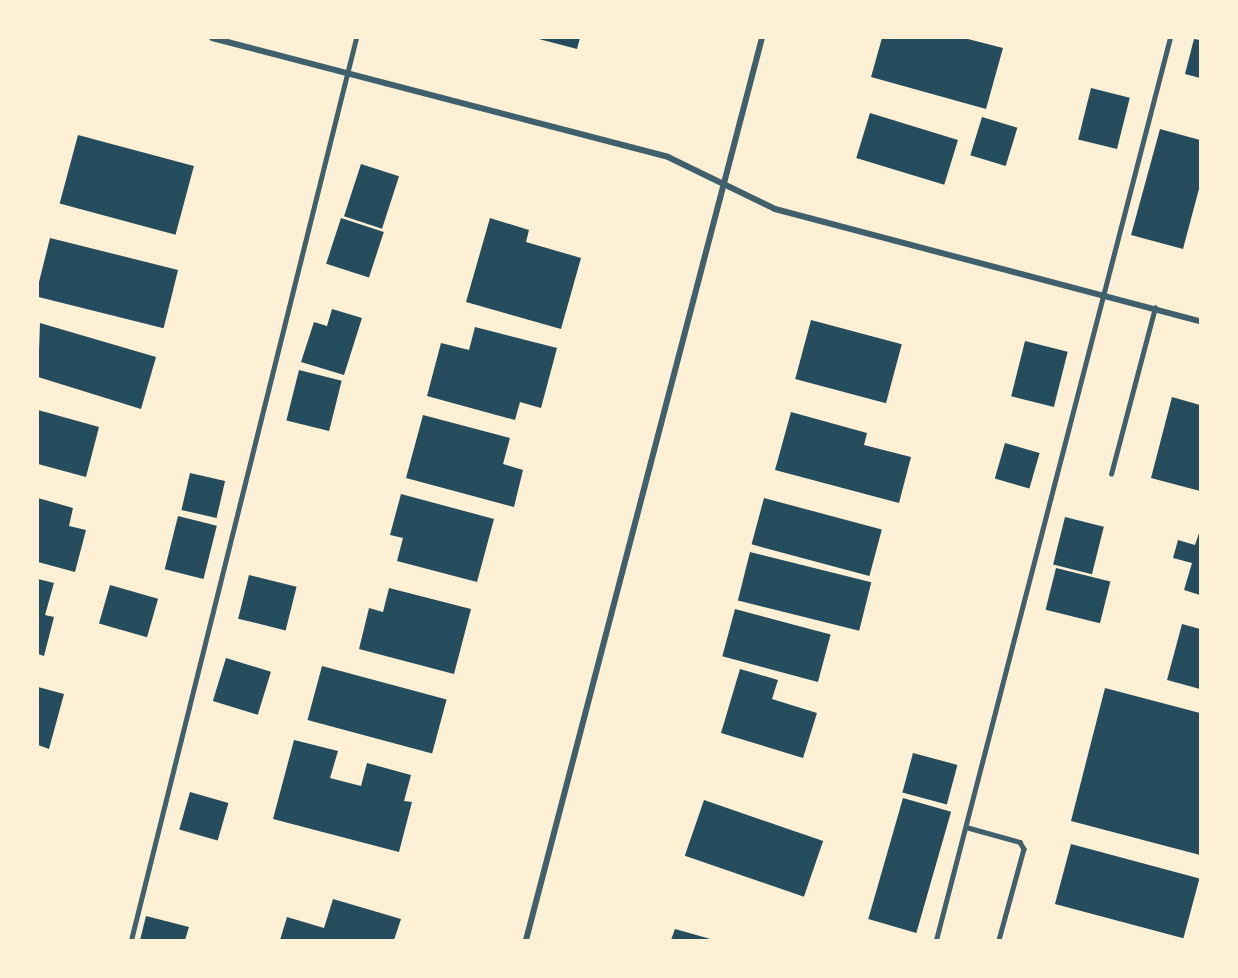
<!DOCTYPE html>
<html>
<head>
<meta charset="utf-8">
<style>
  body { margin:0 }
  #map { position:relative; width:1238px; height:978px; overflow:hidden; background:#fdf0d5; font-family:"Playfair Display",serif }
  div>[style] { position:absolute }
  .building>* { inset:0; background:#264d5e; transform-origin:0 0 }
  .service>* { height:4.5px; margin:-2.25px; padding:0 2.25px; transform-origin:2.25px; border-radius:2.25px; background:#3f606c }
  .minor>* { height:6px; margin:-3px; padding:0 3px; transform-origin:3px; border-radius:3px; background:#3f606c }
  span { translate:-50% -50%; white-space:nowrap; text-align:center; line-height:1.15; -webkit-text-stroke:5px #fdf0d5; paint-order:stroke }
  .frame { position:absolute; inset:0; border:39px solid #fdf0d5; pointer-events:none }
</style>
</head>
<body>
<div id="map">
  <div class="building">
    <div style="clip-path:polygon(535px 38px,580px 38px,577px 49px)"></div>
    <div style="clip-path:polygon(882px 38px,964px 38px,1003px 48px,986px 109px,871px 77px)"></div>
    <div style="clip-path:polygon(1194px 39px,1200px 40px,1200px 78px,1185px 74px)"></div>
    <div style="left:1091px;top:88px;width:40px;height:53px;rotate:14deg"></div>
    <div style="left:870px;top:113px;width:92px;height:47px;rotate:17deg"></div>
    <div style="left:982px;top:117px;width:37px;height:40px;rotate:17deg"></div>
    <div style="clip-path:polygon(1160px 129px,1200px 140px,1200px 185px,1183px 249px,1131px 235px)"></div>
    <div style="left:78px;top:135px;width:120px;height:71px;rotate:15deg"></div>
    <div style="left:361px;top:164px;width:40px;height:55px;rotate:18deg"></div>
    <div style="left:341px;top:218px;width:45px;height:48px;rotate:18deg"></div>
    <div style="clip-path:polygon(490px 218px,529px 230px,526px 242px,581px 258px,561px 329px,466px 302px)"></div>
    <div style="left:50px;top:238px;width:132px;height:60px;rotate:14deg"></div>
    <div style="clip-path:polygon(332px 309px,362px 318px,344px 375px,301px 362px,314px 322px,327px 326px)"></div>
    <div style="left:811px;top:320px;width:94px;height:61px;rotate:15deg"></div>
    <div style="clip-path:polygon(40px 323px,156px 357px,141px 409px,38px 377px)"></div>
    <div style="clip-path:polygon(475px 327px,557px 348px,541px 408px,520px 402px,515px 420px,427px 396px,441px 343px,469px 350px)"></div>
    <div style="left:1025px;top:341px;width:44px;height:57px;rotate:14deg"></div>
    <div style="left:299px;top:370px;width:44px;height:52px;rotate:14deg"></div>
    <div style="clip-path:polygon(1172px 397px,1200px 405px,1200px 491px,1151px 478px)"></div>
    <div style="clip-path:polygon(38px 410px,99px 427px,86px 477px,38px 464px)"></div>
    <div style="clip-path:polygon(791px 412px,867px 433px,864px 445px,911px 457px,899px 503px,775px 470px)"></div>
    <div style="clip-path:polygon(423px 415px,510px 438px,503px 464px,523px 470px,514px 507px,406px 478px)"></div>
    <div style="left:1005px;top:443px;width:36px;height:37px;rotate:16deg"></div>
    <div style="left:190px;top:473px;width:36px;height:38px;rotate:13deg"></div>
    <div style="clip-path:polygon(401px 494px,494px 519px,477px 582px,397px 561px,403px 538px,390px 535px)"></div>
    <div style="clip-path:polygon(38px 498px,73px 508px,69px 526px,86px 530px,75px 572px,38px 562px)"></div>
    <div style="left:764px;top:498px;width:122px;height:48px;rotate:15deg"></div>
    <div style="left:178px;top:516px;width:40px;height:55px;rotate:14deg"></div>
    <div style="left:1065px;top:517px;width:40px;height:49px;rotate:14deg"></div>
    <div style="clip-path:polygon(1200px 530px,1200px 595px,1184px 590px,1192px 563px,1173px 558px,1178px 540px,1195px 545px)"></div>
    <div style="left:750px;top:552px;width:125px;height:50px;rotate:14deg"></div>
    <div style="left:1056px;top:568px;width:56px;height:43px;rotate:14deg"></div>
    <div style="left:249px;top:575px;width:49px;height:45px;rotate:14deg"></div>
    <div style="clip-path:polygon(38px 579px,54px 583px,45px 615px,54px 617px,44px 656px,38px 654px)"></div>
    <div style="left:110px;top:585px;width:50px;height:40px;rotate:16deg"></div>
    <div style="clip-path:polygon(389px 588px,471px 609px,454px 674px,359px 649px,369px 608px,383px 612px)"></div>
    <div style="left:735px;top:609px;width:99px;height:49px;rotate:15deg"></div>
    <div style="clip-path:polygon(1182px 624px,1200px 629px,1200px 689px,1167px 680px)"></div>
    <div style="left:226px;top:658px;width:47px;height:45px;rotate:17deg"></div>
    <div style="left:322px;top:666px;width:129px;height:56px;rotate:15deg"></div>
    <div style="clip-path:polygon(740px 669px,778px 680px,772px 699px,817px 713px,803px 758px,721px 733px)"></div>
    <div style="clip-path:polygon(38px 687px,64px 694px,49px 749px,38px 745px)"></div>
    <div style="clip-path:polygon(1105px 688px,1200px 713px,1200px 855px,1071px 821px)"></div>
    <div style="clip-path:polygon(294px 740px,338px 751px,330px 778px,361px 786px,367px 763px,411px 775px,404px 801px,412px 802px,399px 852px,273px 819px)"></div>
    <div style="left:913px;top:753px;width:46px;height:41px;rotate:15deg"></div>
    <div style="left:190px;top:792px;width:40px;height:39px;rotate:16deg"></div>
    <div style="left:903px;top:798px;width:50px;height:126px;rotate:16deg"></div>
    <div style="left:704px;top:800px;width:126px;height:59px;rotate:19deg"></div>
    <div style="left:1071px;top:844px;width:133px;height:62px;rotate:15deg"></div>
    <div style="clip-path:polygon(333px 899px,401px 919px,394px 940px,280px 940px,287px 917px,324px 928px)"></div>
    <div style="clip-path:polygon(146px 916px,189px 927px,185px 940px,140px 940px)"></div>
    <div style="clip-path:polygon(675px 929px,714px 940px,671px 940px)"></div>
  </div>
  <div class="service">
    <div style="left:1111px;top:474px;width:172px;rotate:-75.2deg"></div>
    <div style="left:966px;top:827px;width:56px;rotate:15.5deg"></div>
    <div style="left:1020px;top:842px;width:8px;rotate:60deg"></div>
    <div style="left:1024px;top:849px;width:94px;rotate:105.4deg"></div>
    <div style="left:131px;top:940px;width:930px;rotate:-75.99deg"></div>
    <div style="left:936px;top:940px;width:932px;rotate:-75.46deg"></div>
  </div>
  <div class="minor">
    <div style="left:212px;top:38px;width:471px;rotate:14.6deg"></div>
    <div style="left:668px;top:157px;width:119px;rotate:25.9deg"></div>
    <div style="left:775px;top:209px;width:440px;rotate:14.8deg"></div>
    <div style="left:526px;top:940px;width:932px;rotate:-75.34deg"></div>
  </div>
  <div class="frame"></div>
</div>
</body>
</html>
